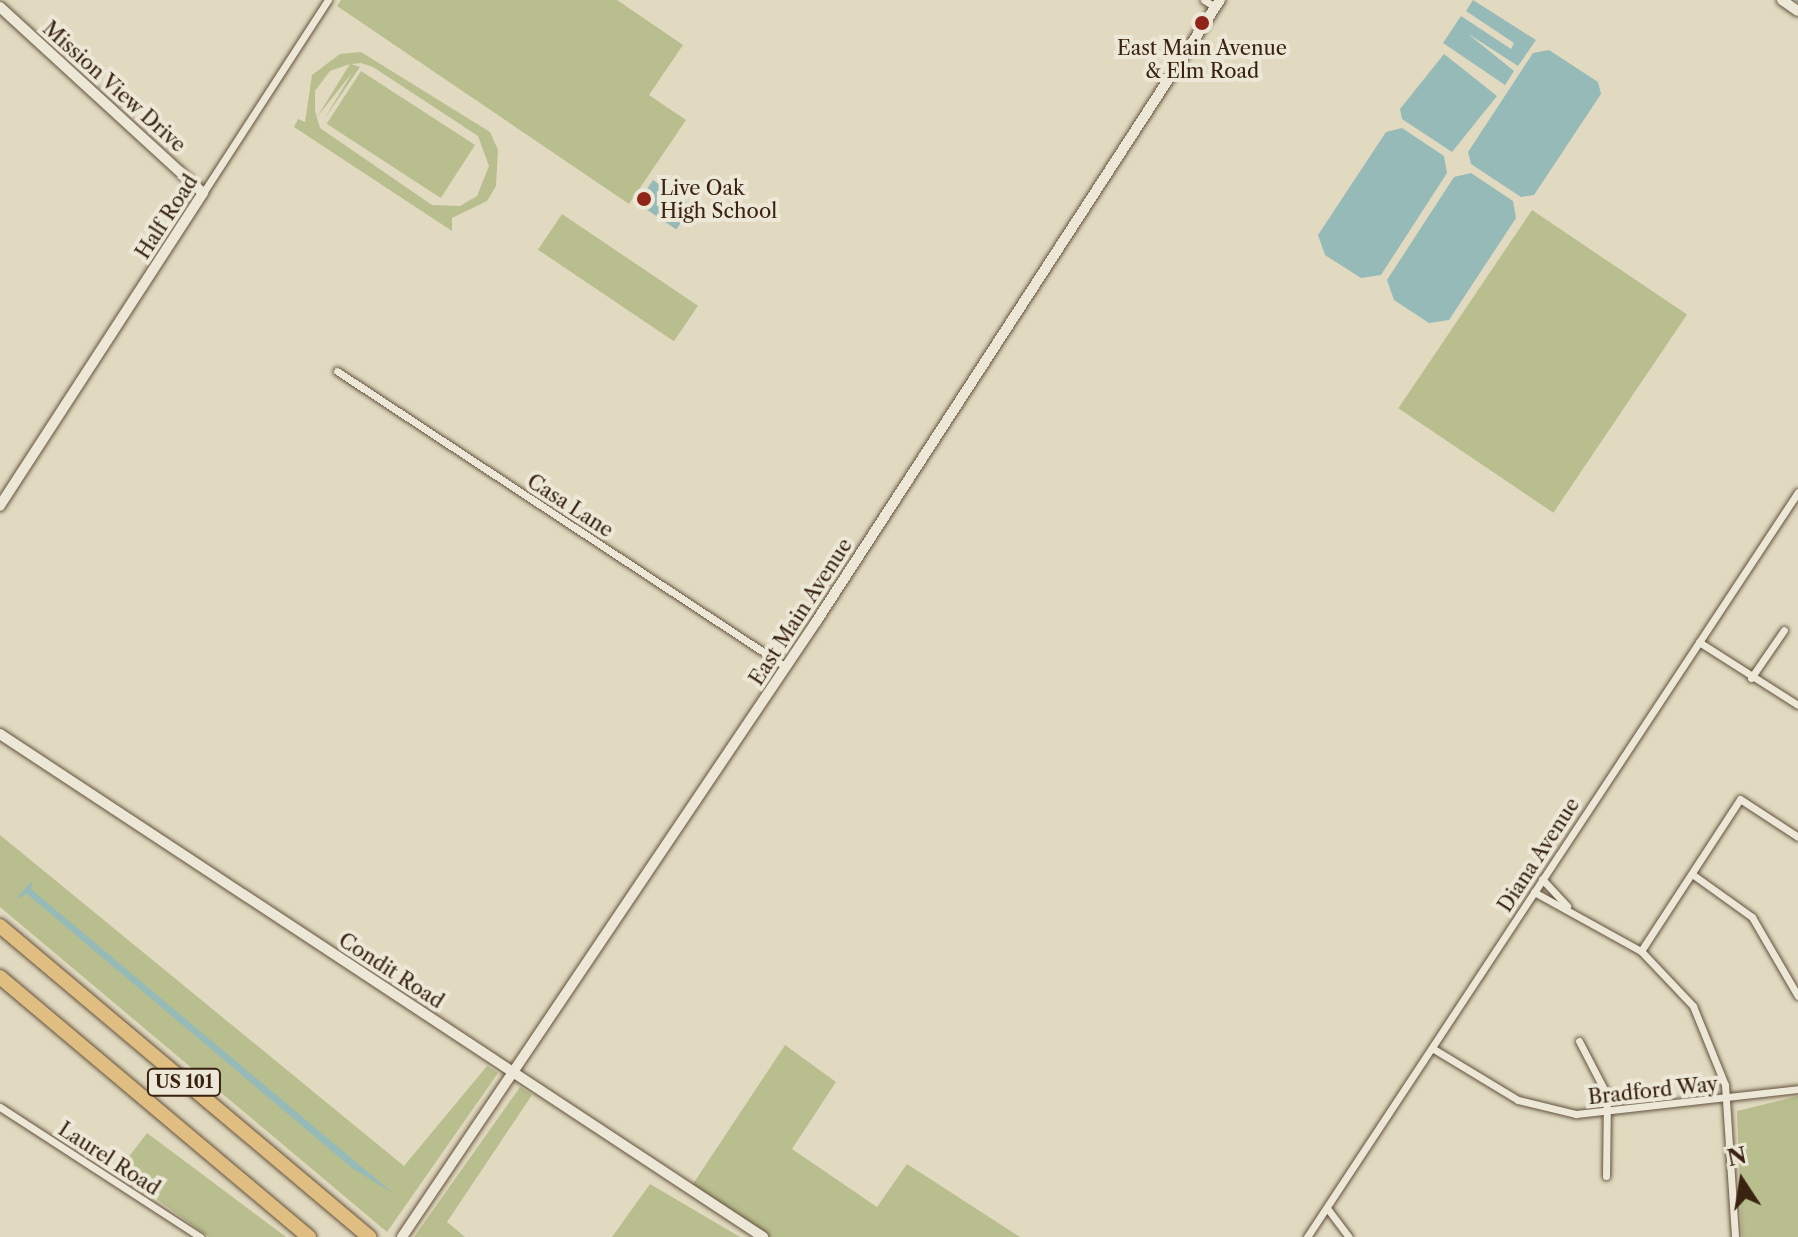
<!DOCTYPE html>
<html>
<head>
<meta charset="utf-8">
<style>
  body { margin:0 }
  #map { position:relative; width:1798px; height:1237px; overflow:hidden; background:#e1dac0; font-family:"Libre Caslon Text",serif }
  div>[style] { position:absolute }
  .green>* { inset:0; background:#b8be8e; transform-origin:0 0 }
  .water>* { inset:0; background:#95bab7; transform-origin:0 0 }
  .stream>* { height:2px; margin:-1px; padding:0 1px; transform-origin:1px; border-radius:1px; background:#95bab7 }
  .roads { filter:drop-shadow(0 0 2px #63513c) drop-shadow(0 0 2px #63513c) }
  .street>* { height:7px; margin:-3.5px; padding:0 3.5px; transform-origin:3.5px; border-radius:3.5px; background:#ece7d6 }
  .secondary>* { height:10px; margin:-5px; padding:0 5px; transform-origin:5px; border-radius:5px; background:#ece7d6 }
  .highway>* { height:14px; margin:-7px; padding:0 7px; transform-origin:7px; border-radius:7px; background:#e0bd80 }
  .dots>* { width:22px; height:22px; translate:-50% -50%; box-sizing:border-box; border:4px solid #ece7d6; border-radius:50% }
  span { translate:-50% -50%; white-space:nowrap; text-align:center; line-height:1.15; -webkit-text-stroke:8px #ece7d6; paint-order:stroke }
  .shield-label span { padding:2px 6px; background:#ece7d6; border:2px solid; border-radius:6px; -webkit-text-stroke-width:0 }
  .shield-label { font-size:18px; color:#392310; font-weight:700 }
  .poi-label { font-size:20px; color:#392310 }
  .left { translate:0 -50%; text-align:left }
  .street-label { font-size:20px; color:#392310 }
  .north { position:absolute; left:1702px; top:1141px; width:80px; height:80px; -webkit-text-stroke:6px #ece7d6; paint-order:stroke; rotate:348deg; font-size:22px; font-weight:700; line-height:32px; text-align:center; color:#392310 }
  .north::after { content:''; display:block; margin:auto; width:28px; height:36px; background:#392310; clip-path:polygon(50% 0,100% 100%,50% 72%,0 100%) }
</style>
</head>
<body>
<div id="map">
  <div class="green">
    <div style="clip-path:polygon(341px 0,617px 0,683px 45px,649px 95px,686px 120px,629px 204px,337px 6px)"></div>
    <div style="clip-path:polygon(evenodd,361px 52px,490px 132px,498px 150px,496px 186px,487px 201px,452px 218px,452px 231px,294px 127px,298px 119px,305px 122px,312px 75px,340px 54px,361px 52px,351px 64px,361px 63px,373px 67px,478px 136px,489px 166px,477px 196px,460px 206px,432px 205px,320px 128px,315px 111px,315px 91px,330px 71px,350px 64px,317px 117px,352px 73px,323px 121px,360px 67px,351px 64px)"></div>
    <div style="left:361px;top:71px;width:136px;height:63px;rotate:33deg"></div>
    <div style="left:1532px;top:210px;width:187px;height:239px;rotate:34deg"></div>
    <div style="left:562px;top:214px;width:164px;height:43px;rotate:34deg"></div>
    <div style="clip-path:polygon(0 835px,404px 1166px,487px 1066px,498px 1073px,387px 1232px,0 907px)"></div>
    <div style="clip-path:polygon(785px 1045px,836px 1082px,792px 1149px,877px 1207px,907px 1164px,1020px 1237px,765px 1237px,691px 1187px)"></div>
    <div style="clip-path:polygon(520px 1087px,532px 1095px,447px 1222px,465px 1237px,414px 1237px)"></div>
    <div style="clip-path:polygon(1798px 1096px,1798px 1237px,1742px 1237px,1737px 1111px)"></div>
    <div style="clip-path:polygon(147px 1133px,286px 1237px,209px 1237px,118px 1171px)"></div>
    <div style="clip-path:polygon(650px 1184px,740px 1237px,612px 1237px)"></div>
  </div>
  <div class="water">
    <div style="clip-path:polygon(1473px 0,1536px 40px,1518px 66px,1467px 33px,1514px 71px,1505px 85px,1443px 43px,1461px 16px,1511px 49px,1514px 43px,1466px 11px)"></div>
    <div style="clip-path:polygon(1549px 50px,1598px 82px,1601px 94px,1534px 195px,1521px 197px,1471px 164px,1468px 152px,1533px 53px)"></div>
    <div style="clip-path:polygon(1444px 54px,1497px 96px,1452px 152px,1402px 119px,1400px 109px)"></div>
    <div style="clip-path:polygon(1402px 128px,1444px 156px,1447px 173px,1381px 275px,1361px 278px,1325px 255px,1318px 235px,1386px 132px)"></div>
    <div style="clip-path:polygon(1471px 173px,1513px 201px,1516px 218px,1449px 320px,1429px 323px,1394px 300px,1387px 280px,1454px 177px)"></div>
    <div style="left:653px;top:180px;width:47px;height:28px;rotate:34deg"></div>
    <div style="clip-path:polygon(33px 880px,31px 889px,394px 1194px,352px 1168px,27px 894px,16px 899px)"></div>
  </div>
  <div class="stream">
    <div style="left:1797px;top:0;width:1px;rotate:45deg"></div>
  </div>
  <div class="roads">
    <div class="street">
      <div style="left:1204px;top:0;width:13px;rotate:32deg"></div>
      <div style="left:203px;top:193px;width:230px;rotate:-57.1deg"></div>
      <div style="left:337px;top:371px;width:538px;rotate:33.39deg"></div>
      <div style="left:1699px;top:642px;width:117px;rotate:32.5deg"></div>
      <div style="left:1751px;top:678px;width:58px;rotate:-55.5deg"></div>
      <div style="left:1692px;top:874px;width:74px;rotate:35.6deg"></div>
      <div style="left:1752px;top:917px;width:91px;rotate:59.8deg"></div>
      <div style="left:1542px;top:879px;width:37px;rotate:47deg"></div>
      <div style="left:1534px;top:892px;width:122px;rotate:28.9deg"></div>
      <div style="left:1641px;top:951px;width:76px;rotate:46.6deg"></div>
      <div style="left:1693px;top:1006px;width:85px;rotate:67.9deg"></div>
      <div style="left:1725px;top:1085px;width:152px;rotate:86.2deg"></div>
      <div style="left:1641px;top:951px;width:181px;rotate:-56.9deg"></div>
      <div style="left:1740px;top:799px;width:69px;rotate:33.2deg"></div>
      <div style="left:1579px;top:1041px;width:61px;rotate:62.6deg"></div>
      <div style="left:1607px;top:1095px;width:81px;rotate:90.7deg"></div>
      <div style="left:1432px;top:1048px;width:100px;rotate:31.2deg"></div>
      <div style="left:1518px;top:1100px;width:60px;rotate:13.6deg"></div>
      <div style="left:1576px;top:1114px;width:223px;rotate:-6.4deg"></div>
      <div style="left:0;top:1107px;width:239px;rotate:33deg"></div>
      <div style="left:1327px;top:1208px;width:36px;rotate:53deg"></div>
      <div style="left:1307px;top:1237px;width:892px;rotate:-56.61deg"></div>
    </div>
    <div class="secondary">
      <div style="left:1782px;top:0;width:19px;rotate:35deg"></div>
      <div style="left:0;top:7px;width:275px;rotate:42.5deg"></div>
      <div style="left:203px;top:193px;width:373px;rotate:123deg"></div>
      <div style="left:0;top:734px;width:914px;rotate:33.39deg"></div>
      <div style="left:402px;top:1237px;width:741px;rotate:-56.05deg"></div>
      <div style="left:816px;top:622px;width:742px;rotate:-57deg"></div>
    </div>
    <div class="highway">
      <div style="left:0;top:926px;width:483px;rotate:40.1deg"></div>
      <div style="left:0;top:977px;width:404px;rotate:40.1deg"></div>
    </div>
  </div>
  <div class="dots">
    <div style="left:1202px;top:23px;background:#8f2418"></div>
    <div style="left:644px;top:199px;background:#8f2418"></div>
  </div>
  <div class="shield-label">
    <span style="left:184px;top:1082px">US 101</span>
  </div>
  <div class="poi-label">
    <span style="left:1202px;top:60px">East Main Avenue<br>&amp; Elm Road</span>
    <span class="left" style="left:660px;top:200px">Live Oak<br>High School</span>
  </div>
  <div class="street-label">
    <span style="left:114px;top:87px;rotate:42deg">Mission View Drive</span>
    <span style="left:167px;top:217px;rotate:-57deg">Half Road</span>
    <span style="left:570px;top:506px;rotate:33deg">Casa Lane</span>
    <span style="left:801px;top:612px;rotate:-57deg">East Main Avenue</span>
    <span style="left:1539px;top:855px;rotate:-57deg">Diana Avenue</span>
    <span style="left:391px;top:971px;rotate:33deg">Condit Road</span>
    <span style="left:1653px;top:1091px;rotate:-6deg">Bradford Way</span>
    <span style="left:109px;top:1159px;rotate:33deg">Laurel Road</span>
  </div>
  <div class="north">N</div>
</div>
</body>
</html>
